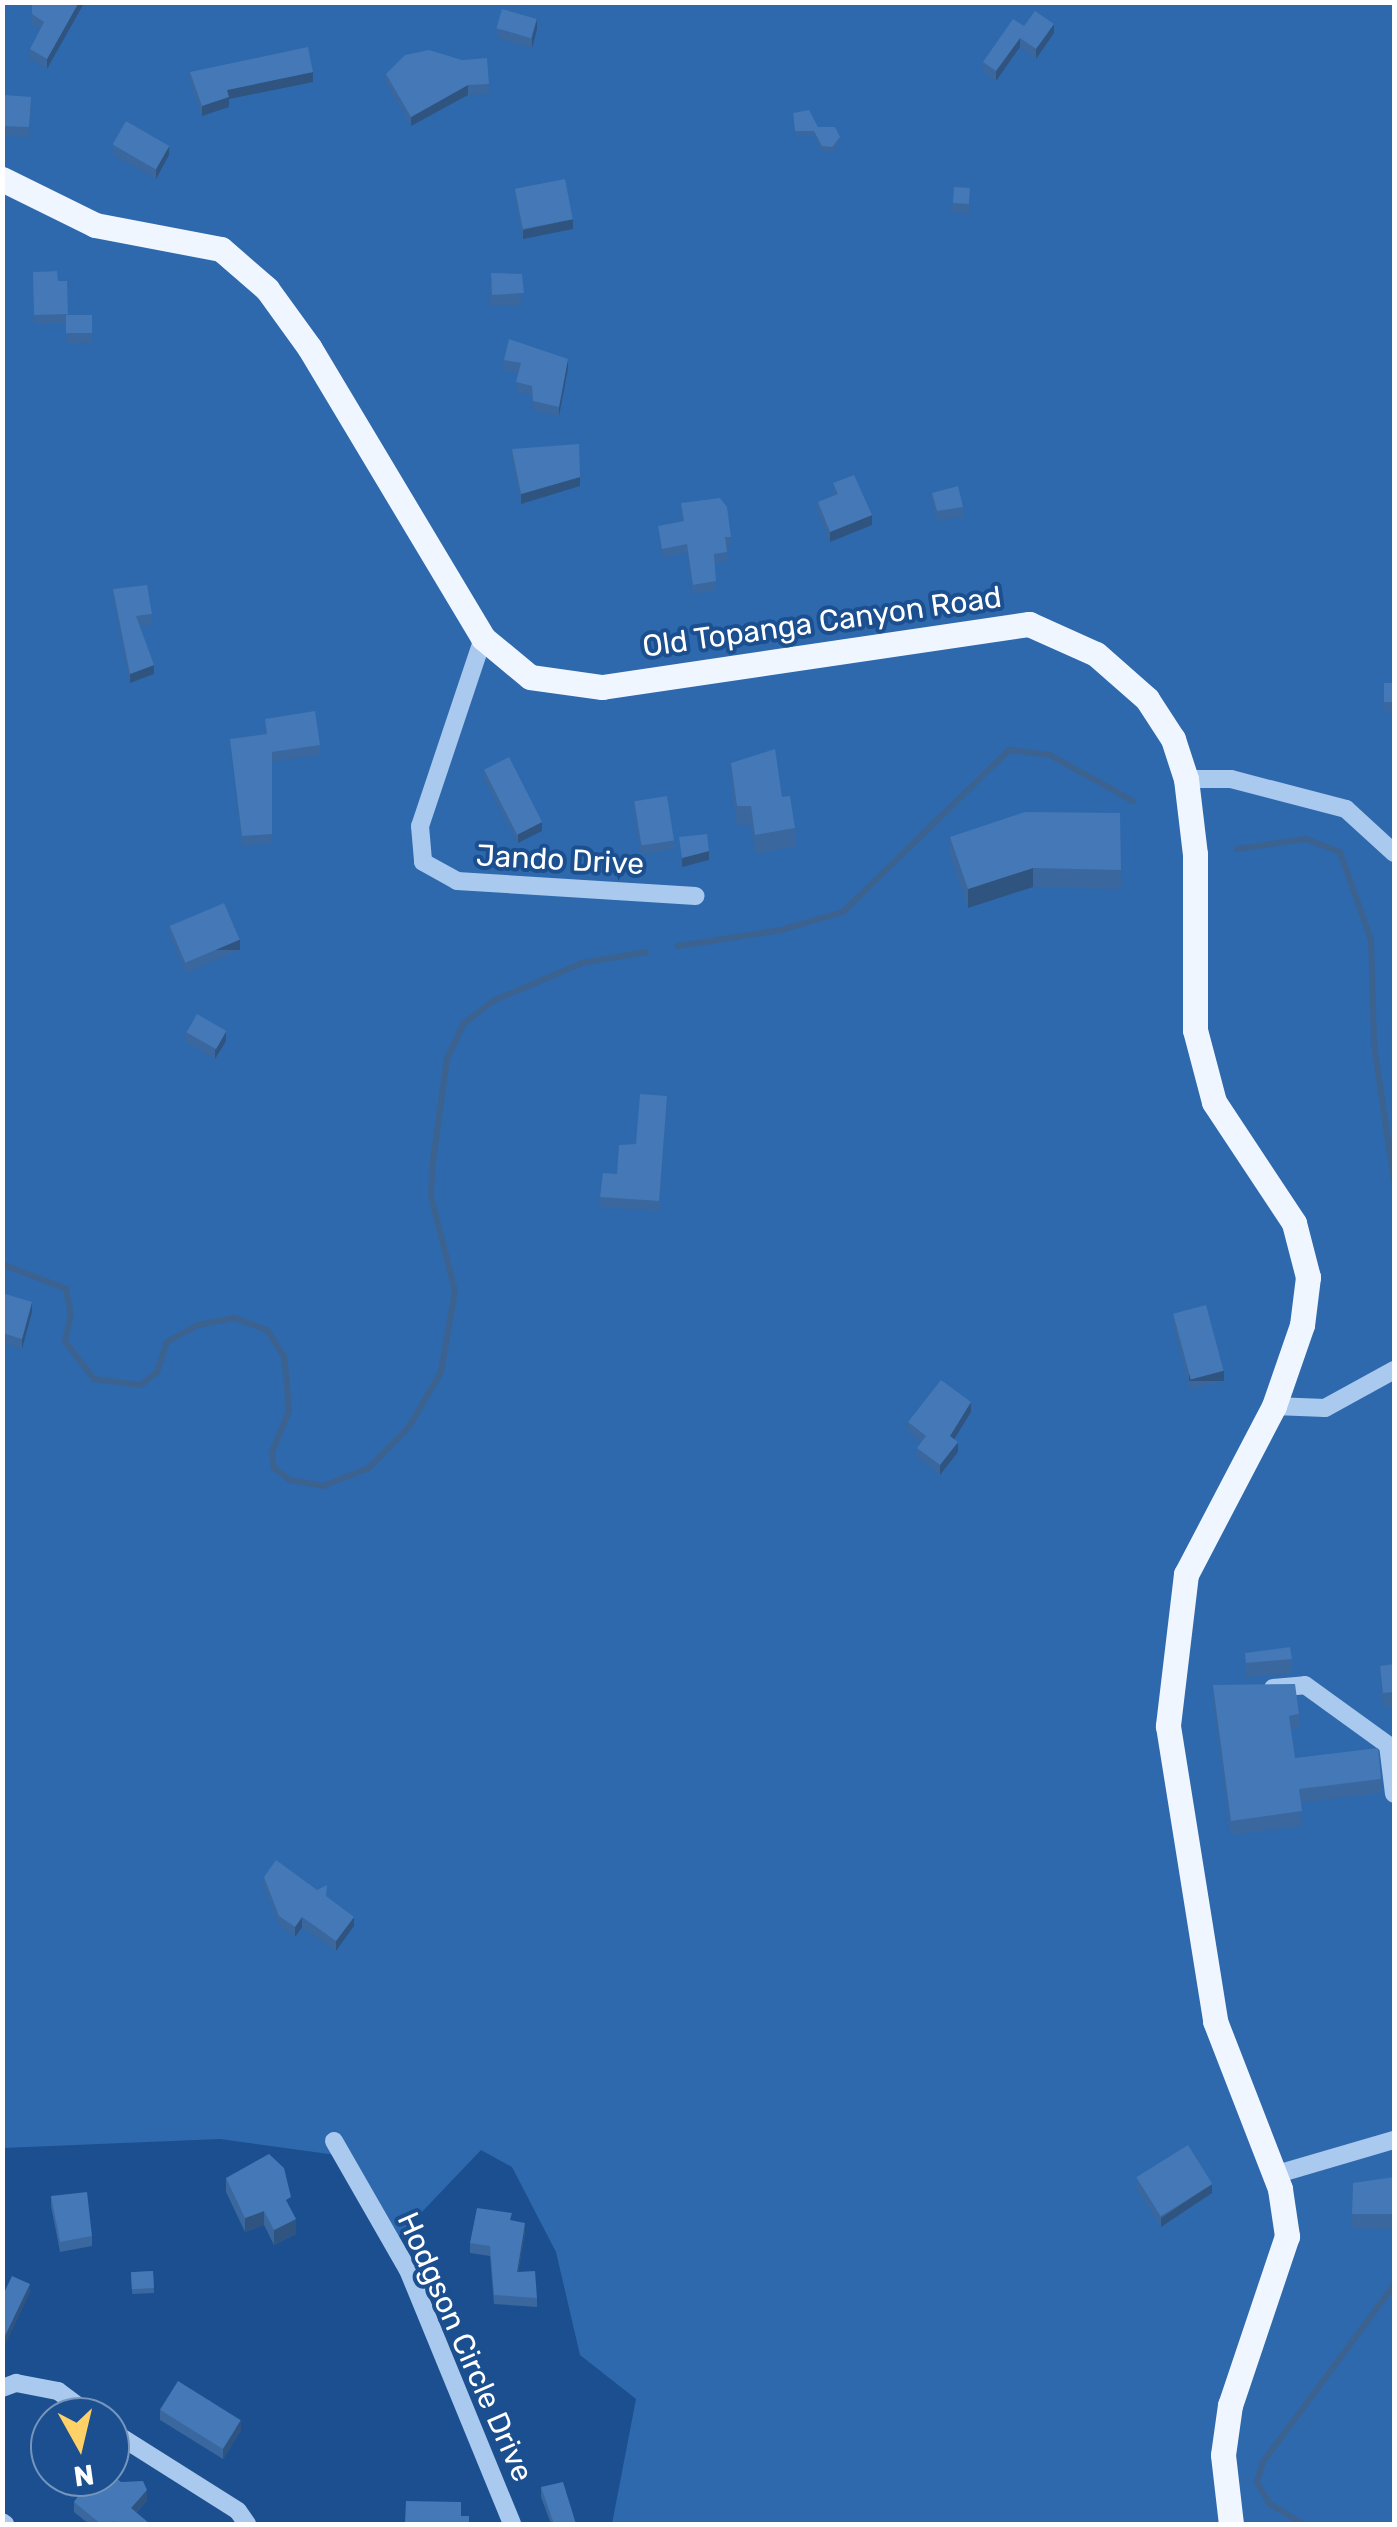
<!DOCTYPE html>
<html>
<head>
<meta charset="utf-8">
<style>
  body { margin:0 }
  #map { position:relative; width:1397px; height:2527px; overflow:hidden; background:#1b4f8f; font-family:Rubik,sans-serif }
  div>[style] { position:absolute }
  .green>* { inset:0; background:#2e69ad }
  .stream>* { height:6px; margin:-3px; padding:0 3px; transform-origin:3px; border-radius:3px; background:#3c6290 }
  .minor>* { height:18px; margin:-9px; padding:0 9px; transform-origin:9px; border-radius:9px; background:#a9c9ee }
  .major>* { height:25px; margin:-12.5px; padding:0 12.5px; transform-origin:12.5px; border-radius:12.5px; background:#f0f6ff }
  .wall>* { inset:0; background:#3a679d; transform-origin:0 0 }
  .shaded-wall>* { inset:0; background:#305480; transform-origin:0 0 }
  .building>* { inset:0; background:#4478b7; transform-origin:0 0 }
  span { translate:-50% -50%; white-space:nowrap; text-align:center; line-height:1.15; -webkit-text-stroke:8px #1b4f8f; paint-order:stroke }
  .street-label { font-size:30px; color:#fff }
  .frame { position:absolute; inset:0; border:5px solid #fff; pointer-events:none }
  .north { position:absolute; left:30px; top:2397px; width:100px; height:100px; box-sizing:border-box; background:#1b4f8f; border:2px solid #7695bc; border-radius:50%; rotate:172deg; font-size:28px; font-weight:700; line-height:40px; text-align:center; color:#fff }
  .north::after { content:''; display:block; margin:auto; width:35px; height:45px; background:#ffd166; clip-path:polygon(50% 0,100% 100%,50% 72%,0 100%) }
</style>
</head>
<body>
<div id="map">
  <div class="green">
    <div style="clip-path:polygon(3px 3px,1394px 3px,1394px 2524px,612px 2524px,636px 2399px,580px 2355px,556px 2252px,512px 2167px,481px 2150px,397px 2238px,336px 2155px,220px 2139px,3px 2148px)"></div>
  </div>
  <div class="stream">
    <div style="left:1237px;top:849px;width:70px;rotate:-8.2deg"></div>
    <div style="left:1306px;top:839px;width:36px;rotate:21deg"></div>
    <div style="left:1340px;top:852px;width:93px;rotate:70.6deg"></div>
    <div style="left:1371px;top:940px;width:104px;rotate:88.3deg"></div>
    <div style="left:1374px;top:1044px;width:138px;rotate:81.7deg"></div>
    <div style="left:678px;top:946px;width:104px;rotate:-8.8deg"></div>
    <div style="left:781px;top:930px;width:65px;rotate:-16.2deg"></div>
    <div style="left:843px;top:912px;width:232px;rotate:-44.3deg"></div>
    <div style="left:1009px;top:750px;width:41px;rotate:7deg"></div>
    <div style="left:1050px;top:755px;width:95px;rotate:29deg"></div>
    <div style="left:2px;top:1264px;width:69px;rotate:21.3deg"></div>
    <div style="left:66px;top:1289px;width:26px;rotate:79deg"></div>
    <div style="left:71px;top:1315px;width:27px;rotate:103deg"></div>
    <div style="left:65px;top:1341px;width:48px;rotate:52.7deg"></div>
    <div style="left:94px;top:1379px;width:47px;rotate:7.3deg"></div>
    <div style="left:141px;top:1385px;width:21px;rotate:-39deg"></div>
    <div style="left:157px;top:1372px;width:32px;rotate:-72deg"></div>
    <div style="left:167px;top:1342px;width:35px;rotate:-29deg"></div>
    <div style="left:198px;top:1325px;width:38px;rotate:-11deg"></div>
    <div style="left:235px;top:1318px;width:34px;rotate:21deg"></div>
    <div style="left:267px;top:1330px;width:31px;rotate:57deg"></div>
    <div style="left:284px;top:1356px;width:28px;rotate:84deg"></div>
    <div style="left:287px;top:1384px;width:27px;rotate:86deg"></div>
    <div style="left:289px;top:1411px;width:44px;rotate:112.5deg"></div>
    <div style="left:272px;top:1452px;width:16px;rotate:83deg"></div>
    <div style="left:274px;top:1468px;width:20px;rotate:37deg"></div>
    <div style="left:290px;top:1480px;width:34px;rotate:10deg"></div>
    <div style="left:323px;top:1486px;width:49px;rotate:-21.4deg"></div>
    <div style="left:369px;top:1468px;width:57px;rotate:-45.7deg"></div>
    <div style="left:409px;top:1427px;width:64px;rotate:-59.8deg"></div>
    <div style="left:441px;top:1372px;width:82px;rotate:-80.2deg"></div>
    <div style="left:455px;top:1291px;width:98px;rotate:-104.2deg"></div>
    <div style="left:431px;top:1196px;width:35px;rotate:-87deg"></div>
    <div style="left:433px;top:1161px;width:103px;rotate:-82.2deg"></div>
    <div style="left:447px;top:1059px;width:38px;rotate:-65deg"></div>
    <div style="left:463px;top:1024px;width:40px;rotate:-37deg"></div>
    <div style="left:495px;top:1000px;width:95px;rotate:-23deg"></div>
    <div style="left:582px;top:963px;width:65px;rotate:-9.8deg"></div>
    <div style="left:1303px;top:2524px;width:39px;rotate:-149deg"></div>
    <div style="left:1270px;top:2504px;width:26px;rotate:-121deg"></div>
    <div style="left:1257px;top:2482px;width:21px;rotate:-73deg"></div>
    <div style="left:1263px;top:2462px;width:220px;rotate:-53.5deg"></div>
  </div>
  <div class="minor">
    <div style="left:483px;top:638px;width:198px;rotate:108.5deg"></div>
    <div style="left:420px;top:826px;width:36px;rotate:85deg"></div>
    <div style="left:423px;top:862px;width:39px;rotate:29deg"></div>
    <div style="left:457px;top:881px;width:239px;rotate:3.6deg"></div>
    <div style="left:1186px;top:779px;width:45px"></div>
    <div style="left:1231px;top:779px;width:119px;rotate:14.6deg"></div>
    <div style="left:1346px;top:809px;width:65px;rotate:42.5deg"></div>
    <div style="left:1274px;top:1406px;width:51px;rotate:2.2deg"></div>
    <div style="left:1325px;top:1408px;width:79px;rotate:-28.8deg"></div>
    <div style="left:1273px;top:1688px;width:32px;rotate:-5deg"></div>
    <div style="left:1305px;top:1685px;width:102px;rotate:35.9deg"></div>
    <div style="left:1388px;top:1745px;width:49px;rotate:83deg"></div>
    <div style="left:334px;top:2141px;width:149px;rotate:60.2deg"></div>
    <div style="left:408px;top:2270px;width:274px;rotate:67.7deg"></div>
    <div style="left:1274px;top:2175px;width:125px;rotate:-16.3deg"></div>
    <div style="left:2px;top:2388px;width:15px;rotate:-20deg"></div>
    <div style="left:16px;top:2383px;width:43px;rotate:10.8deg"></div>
    <div style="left:58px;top:2391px;width:44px;rotate:36.6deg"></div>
    <div style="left:110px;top:2430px;width:151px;rotate:32.3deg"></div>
    <div style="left:238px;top:2511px;width:16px;rotate:55deg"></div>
    <div style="left:2px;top:2522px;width:4px;rotate:34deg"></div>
  </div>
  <div class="major">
    <div style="left:2px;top:179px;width:104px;rotate:26.3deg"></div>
    <div style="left:95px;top:225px;width:128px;rotate:10.8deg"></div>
    <div style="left:221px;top:249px;width:61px;rotate:41deg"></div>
    <div style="left:267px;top:289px;width:72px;rotate:54.1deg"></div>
    <div style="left:309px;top:347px;width:339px;rotate:59.1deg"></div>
    <div style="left:483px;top:638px;width:61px;rotate:39.7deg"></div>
    <div style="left:530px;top:677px;width:73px;rotate:7.9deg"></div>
    <div style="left:602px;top:687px;width:432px;rotate:-8.4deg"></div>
    <div style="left:1029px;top:624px;width:73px;rotate:24.1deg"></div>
    <div style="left:1096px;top:654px;width:68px;rotate:41.4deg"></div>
    <div style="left:1147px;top:699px;width:48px;rotate:57deg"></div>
    <div style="left:1173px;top:739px;width:42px;rotate:72deg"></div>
    <div style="left:1186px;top:779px;width:76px;rotate:83.2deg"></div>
    <div style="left:1195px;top:854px;width:176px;rotate:90deg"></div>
    <div style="left:1195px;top:1030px;width:74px;rotate:75.2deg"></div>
    <div style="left:1214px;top:1102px;width:145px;rotate:56.5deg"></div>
    <div style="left:1294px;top:1223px;width:56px;rotate:75.5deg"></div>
    <div style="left:1308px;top:1277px;width:48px;rotate:97.1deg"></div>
    <div style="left:1302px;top:1325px;width:86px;rotate:109.1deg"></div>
    <div style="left:1274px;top:1406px;width:190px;rotate:117.6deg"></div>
    <div style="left:1186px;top:1574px;width:153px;rotate:96.8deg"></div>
    <div style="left:1168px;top:1726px;width:299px;rotate:80.9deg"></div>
    <div style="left:1215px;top:2021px;width:180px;rotate:68.8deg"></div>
    <div style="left:1280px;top:2189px;width:48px;rotate:81.5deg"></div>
    <div style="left:1287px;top:2236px;width:178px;rotate:108.6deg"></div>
    <div style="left:1230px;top:2405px;width:50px;rotate:98deg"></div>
    <div style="left:1223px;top:2455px;width:69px;rotate:83.4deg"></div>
  </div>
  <div class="wall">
    <div style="clip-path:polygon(83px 2px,47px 69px,30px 59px,30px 49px,41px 29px,32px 24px,31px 4px)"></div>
    <div style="clip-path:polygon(1024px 26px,1054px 33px,1036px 59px,1020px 47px,996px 81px,983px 72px,983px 62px)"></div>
    <div style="clip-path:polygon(497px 28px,537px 29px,532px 48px,497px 38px)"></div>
    <div style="clip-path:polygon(487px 58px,489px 94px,468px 95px,411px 126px,386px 83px,386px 74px,462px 60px)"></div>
    <div style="clip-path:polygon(190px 72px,313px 82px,229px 99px,229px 107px,202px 116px,190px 81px)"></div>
    <div style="clip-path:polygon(2px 101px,31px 107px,29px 137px,2px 135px)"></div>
    <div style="clip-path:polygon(793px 113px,818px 127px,840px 142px,832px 152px,822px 151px,814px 136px,795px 136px)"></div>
    <div style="clip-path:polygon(113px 145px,169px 155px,156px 179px,113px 155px)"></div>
    <div style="clip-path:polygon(515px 189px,573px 229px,523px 239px,515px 199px)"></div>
    <div style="clip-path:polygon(970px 198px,969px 215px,952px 213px,952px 203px)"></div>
    <div style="clip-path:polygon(33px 272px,58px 281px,67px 281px,68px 316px,92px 315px,92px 343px,67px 344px,66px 324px,34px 324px)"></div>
    <div style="left:491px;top:273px;width:31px;height:32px;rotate:2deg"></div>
    <div style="clip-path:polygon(504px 360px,568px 369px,559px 416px,533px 411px,532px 395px,516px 392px,519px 373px,504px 370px)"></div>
    <div style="clip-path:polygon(512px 449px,580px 486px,521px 504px,512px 459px)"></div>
    <div style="clip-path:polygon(833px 483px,872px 525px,830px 542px,818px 512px,818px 502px,834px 496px)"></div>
    <div style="clip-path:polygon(932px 493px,963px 507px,963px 517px,937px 521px,932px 502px)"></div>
    <div style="clip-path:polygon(681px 503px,731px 537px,731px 546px,727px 546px,727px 561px,715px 563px,716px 590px,693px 594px,687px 553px,662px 558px,658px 526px,682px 521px)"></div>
    <div style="clip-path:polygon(113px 589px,152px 614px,152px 624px,139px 626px,154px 674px,130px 683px,113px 599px)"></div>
    <div style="left:1384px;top:683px;width:10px;height:29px"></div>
    <div style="clip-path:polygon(265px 719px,320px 745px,320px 755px,272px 762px,272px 843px,242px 846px,230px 739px,266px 734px)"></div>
    <div style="clip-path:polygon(731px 763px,782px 797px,795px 828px,795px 847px,755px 854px,751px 825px,737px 825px,731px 782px)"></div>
    <div style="clip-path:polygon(484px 769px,542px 831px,518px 843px,484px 779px)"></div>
    <div style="clip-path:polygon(634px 801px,674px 840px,674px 849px,641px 855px,634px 811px)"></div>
    <div style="clip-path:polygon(1120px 813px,1121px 889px,1033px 887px,968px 908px,950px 856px,950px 837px)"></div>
    <div style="clip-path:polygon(169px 924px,240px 950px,186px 973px,169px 933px)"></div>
    <div style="clip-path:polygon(186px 1032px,226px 1041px,215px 1059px,186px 1042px)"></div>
    <div style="clip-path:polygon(667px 1106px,659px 1211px,600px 1207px,600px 1197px,636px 1144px)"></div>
    <div style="clip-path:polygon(2px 1293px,32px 1312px,22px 1349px,2px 1343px)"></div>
    <div style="clip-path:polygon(1173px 1314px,1224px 1381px,1190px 1390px,1173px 1324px)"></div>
    <div style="clip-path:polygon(971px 1412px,954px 1439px,958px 1452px,940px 1475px,917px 1457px,917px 1448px,921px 1442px,908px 1432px,908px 1422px)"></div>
    <div style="clip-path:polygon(1245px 1653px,1292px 1659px,1292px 1674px,1246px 1677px)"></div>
    <div style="clip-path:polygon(1394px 1664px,1394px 1707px,1383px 1708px,1380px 1666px)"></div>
    <div style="clip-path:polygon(1213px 1685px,1299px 1714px,1299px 1728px,1291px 1730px,1295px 1758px,1381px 1779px,1381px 1793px,1300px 1803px,1302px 1826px,1231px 1835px,1213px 1700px)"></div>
    <div style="clip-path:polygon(264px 1877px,327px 1897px,354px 1926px,336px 1951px,302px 1927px,295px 1937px,279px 1925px,264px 1886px)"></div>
    <div style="clip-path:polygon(1394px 2177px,1394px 2223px,1392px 2223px,1392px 2229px,1352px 2228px,1353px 2183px)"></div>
    <div style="clip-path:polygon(226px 2178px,291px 2210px,296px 2234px,274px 2245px,264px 2225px,245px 2232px,226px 2192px)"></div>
    <div style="clip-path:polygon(1137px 2179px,1212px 2193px,1161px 2227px,1137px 2189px)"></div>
    <div style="clip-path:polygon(51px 2196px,92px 2236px,92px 2246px,60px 2252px,51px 2206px)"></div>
    <div style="clip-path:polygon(512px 2221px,525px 2232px,518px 2272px,537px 2298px,537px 2307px,494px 2304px,490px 2256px,470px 2253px,470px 2243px)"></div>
    <div style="left:153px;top:2271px;width:22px;height:22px;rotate:87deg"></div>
    <div style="clip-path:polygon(160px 2410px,241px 2430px,223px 2459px,160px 2420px)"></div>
    <div style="clip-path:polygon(73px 2477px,110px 2477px,147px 2500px,136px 2513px,150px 2524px,89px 2524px,74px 2512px,74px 2502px,84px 2488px)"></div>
    <div style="clip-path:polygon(541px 2487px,576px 2524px,551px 2524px,541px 2497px)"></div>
  </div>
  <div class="shaded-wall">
    <div style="clip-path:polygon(79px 2px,83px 2px,83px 5px,47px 69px,47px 59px)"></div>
    <div style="clip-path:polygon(537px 19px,537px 29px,532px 48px,532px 38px)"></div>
    <div style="clip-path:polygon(1054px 24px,1054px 33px,1036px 59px,1036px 49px)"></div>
    <div style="clip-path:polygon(1020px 38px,1020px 47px,996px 81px,996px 71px)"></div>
    <div style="clip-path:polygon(313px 72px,313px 82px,229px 99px,229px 107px,202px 116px,202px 106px,227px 90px)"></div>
    <div style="clip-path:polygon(468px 85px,468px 95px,411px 126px,411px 117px)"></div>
    <div style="clip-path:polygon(169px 146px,169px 155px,156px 179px,156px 169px)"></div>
    <div style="clip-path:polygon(573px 219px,573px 229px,523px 239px,523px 230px)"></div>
    <div style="clip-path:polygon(568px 359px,568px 369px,559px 416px,559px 407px)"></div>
    <div style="clip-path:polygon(580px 477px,580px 486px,521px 504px,521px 494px)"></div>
    <div style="clip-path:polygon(872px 515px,872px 525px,830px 542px,830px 532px)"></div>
    <div style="clip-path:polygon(154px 665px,154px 674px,130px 683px,130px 674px)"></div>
    <div style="clip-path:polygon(542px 822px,542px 831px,518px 843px,518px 833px)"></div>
    <div style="clip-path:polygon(709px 851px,709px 860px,682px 867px,682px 858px)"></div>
    <div style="clip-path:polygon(1033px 868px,1033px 887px,968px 908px,968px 889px)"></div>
    <div style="left:240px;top:940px;width:10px;height:59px;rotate:90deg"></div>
    <div style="clip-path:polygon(226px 1031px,226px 1041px,215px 1059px,215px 1049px)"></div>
    <div style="clip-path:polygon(32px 1302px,32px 1312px,22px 1349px,22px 1339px)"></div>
    <div style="left:1224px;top:1371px;width:10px;height:35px;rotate:90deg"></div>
    <div style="clip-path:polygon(971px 1402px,971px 1412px,950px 1446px,950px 1436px)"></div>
    <div style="clip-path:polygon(958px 1442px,958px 1452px,940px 1475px,940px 1465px)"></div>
    <div style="clip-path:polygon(302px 1917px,302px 1927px,295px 1937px,295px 1927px)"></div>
    <div style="clip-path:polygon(354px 1917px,354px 1926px,336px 1951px,336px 1941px)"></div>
    <div style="clip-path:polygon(1212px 2184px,1212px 2193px,1161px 2227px,1161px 2218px)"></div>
    <div style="left:1394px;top:2208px;width:15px;height:2px;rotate:90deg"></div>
    <div style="clip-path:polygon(264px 2211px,264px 2225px,245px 2232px,245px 2218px)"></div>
    <div style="clip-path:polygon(296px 2219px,296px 2234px,274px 2245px,274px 2230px)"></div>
    <div style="clip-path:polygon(525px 2223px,525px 2232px,517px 2282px,517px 2272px)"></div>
    <div style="clip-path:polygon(30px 2284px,30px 2293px,5px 2345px,5px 2336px)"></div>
    <div style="clip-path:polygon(241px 2420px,241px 2430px,223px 2459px,223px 2449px)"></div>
    <div style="clip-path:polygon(147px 2490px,147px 2500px,131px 2518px,131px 2508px)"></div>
  </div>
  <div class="building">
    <div style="clip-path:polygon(32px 2px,79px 2px,47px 59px,30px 49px,44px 22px,32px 14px)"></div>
    <div style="left:502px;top:9px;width:36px;height:20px;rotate:16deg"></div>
    <div style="clip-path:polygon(1035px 11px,1054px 24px,1036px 49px,1020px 38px,996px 71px,983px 62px,1013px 19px,1024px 26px)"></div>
    <div style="clip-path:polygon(308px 47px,313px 72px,227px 90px,229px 97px,202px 106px,190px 72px)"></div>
    <div style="clip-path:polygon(429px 50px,462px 60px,487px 58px,489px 84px,468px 85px,411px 117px,386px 74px,405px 55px)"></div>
    <div style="clip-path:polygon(5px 95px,31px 97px,29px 127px,2px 126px,2px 101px)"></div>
    <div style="clip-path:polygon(809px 110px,818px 127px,835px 127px,840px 137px,832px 147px,822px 146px,814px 131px,795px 131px,793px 113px)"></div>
    <div style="left:126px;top:121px;width:50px;height:27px;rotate:30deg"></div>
    <div style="left:565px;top:179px;width:41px;height:51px;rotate:79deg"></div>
    <div style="left:954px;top:187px;width:16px;height:16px;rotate:4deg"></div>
    <div style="clip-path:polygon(57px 271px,58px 281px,67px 281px,68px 314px,34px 315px,33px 272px)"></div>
    <div style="clip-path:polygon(491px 273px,522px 274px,524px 293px,492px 295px)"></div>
    <div style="left:92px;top:315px;width:18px;height:26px;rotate:90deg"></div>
    <div style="clip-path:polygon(509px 339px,568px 359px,559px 407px,533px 401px,532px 386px,516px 382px,521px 363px,504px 360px)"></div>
    <div style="clip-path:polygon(579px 444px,580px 477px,521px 494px,512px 449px)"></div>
    <div style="clip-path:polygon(854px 475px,872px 515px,830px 532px,818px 502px,838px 494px,833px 483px)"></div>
    <div style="clip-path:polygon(958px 486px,963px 507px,937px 511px,932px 493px)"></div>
    <div style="clip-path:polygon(720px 498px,727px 507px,731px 537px,725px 537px,727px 552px,714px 554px,716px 581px,693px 585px,687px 544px,662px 549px,658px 526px,684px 521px,681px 503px)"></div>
    <div style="clip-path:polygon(147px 585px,152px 614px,136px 616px,154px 665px,130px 674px,113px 589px)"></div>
    <div style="left:1384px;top:683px;width:10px;height:19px"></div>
    <div style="clip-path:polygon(315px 711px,320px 745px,272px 752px,272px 834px,242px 836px,230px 739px,267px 734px,265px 719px)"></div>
    <div style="clip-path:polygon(775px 749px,782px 797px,790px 796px,795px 828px,755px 835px,751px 806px,737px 806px,731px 763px)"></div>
    <div style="left:509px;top:757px;width:73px;height:28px;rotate:63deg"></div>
    <div style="left:667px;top:796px;width:45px;height:33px;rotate:81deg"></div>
    <div style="clip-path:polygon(1025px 812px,1120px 813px,1121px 870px,1033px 868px,968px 889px,950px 837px)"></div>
    <div style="clip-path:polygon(707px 834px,709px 851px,682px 858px,679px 837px)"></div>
    <div style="left:224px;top:903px;width:40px;height:59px;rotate:67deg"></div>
    <div style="left:197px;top:1014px;width:34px;height:21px;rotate:30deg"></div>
    <div style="clip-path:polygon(640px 1094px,667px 1096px,659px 1201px,600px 1197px,603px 1173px,617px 1174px,619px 1145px,636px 1144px)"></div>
    <div style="clip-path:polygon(2px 1293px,32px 1302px,22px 1339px,2px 1333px)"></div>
    <div style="left:1206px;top:1305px;width:68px;height:34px;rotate:75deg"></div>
    <div style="clip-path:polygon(941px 1380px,971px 1402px,950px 1436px,958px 1442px,940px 1465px,917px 1448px,926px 1436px,908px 1422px)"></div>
    <div style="clip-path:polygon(1290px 1647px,1292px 1659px,1246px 1663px,1245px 1653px)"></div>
    <div style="clip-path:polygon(1394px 1664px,1394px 1692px,1383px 1693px,1380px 1666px)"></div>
    <div style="clip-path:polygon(1295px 1684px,1299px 1714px,1289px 1716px,1295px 1758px,1378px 1748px,1381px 1779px,1299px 1789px,1302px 1811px,1231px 1821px,1213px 1685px)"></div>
    <div style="clip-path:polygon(276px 1860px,317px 1890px,327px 1885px,326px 1896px,354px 1917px,336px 1941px,302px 1917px,295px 1927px,279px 1916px,264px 1877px)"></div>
    <div style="left:1188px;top:2145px;width:46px;height:61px;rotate:58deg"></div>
    <div style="clip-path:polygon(269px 2154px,284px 2168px,291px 2197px,286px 2200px,296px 2219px,274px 2230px,264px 2211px,245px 2218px,226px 2178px)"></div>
    <div style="clip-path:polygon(1394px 2177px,1394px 2208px,1392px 2209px,1392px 2214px,1352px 2214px,1353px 2183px)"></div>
    <div style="clip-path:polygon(87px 2192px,92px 2236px,60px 2242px,51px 2196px)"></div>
    <div style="clip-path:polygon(477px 2208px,512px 2213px,510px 2220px,525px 2223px,517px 2272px,535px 2271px,537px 2298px,494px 2295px,490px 2246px,470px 2243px)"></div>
    <div style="left:153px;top:2271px;width:17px;height:22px;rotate:87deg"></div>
    <div style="clip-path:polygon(12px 2276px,30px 2284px,5px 2336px,2px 2334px,2px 2297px)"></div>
    <div style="left:178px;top:2381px;width:74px;height:34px;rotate:32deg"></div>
    <div style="clip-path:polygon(110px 2473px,121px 2482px,143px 2481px,147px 2490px,131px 2508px,150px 2524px,118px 2524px,114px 2521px,111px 2524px,101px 2524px,74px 2502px,89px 2482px,83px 2477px,110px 2477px)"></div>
    <div style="clip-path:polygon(563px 2482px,576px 2524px,554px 2524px,541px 2487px)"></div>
    <div style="clip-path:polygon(406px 2501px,461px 2502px,461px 2516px,469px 2516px,469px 2524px,405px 2524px)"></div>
  </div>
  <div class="street-label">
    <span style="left:822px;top:622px;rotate:-8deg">Old Topanga Canyon Road</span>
    <span style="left:560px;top:860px;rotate:3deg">Jando Drive</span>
    <span style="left:465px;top:2347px;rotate:66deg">Hodgson Circle Drive</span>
  </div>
  <div class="frame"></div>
  <div class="north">N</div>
</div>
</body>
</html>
